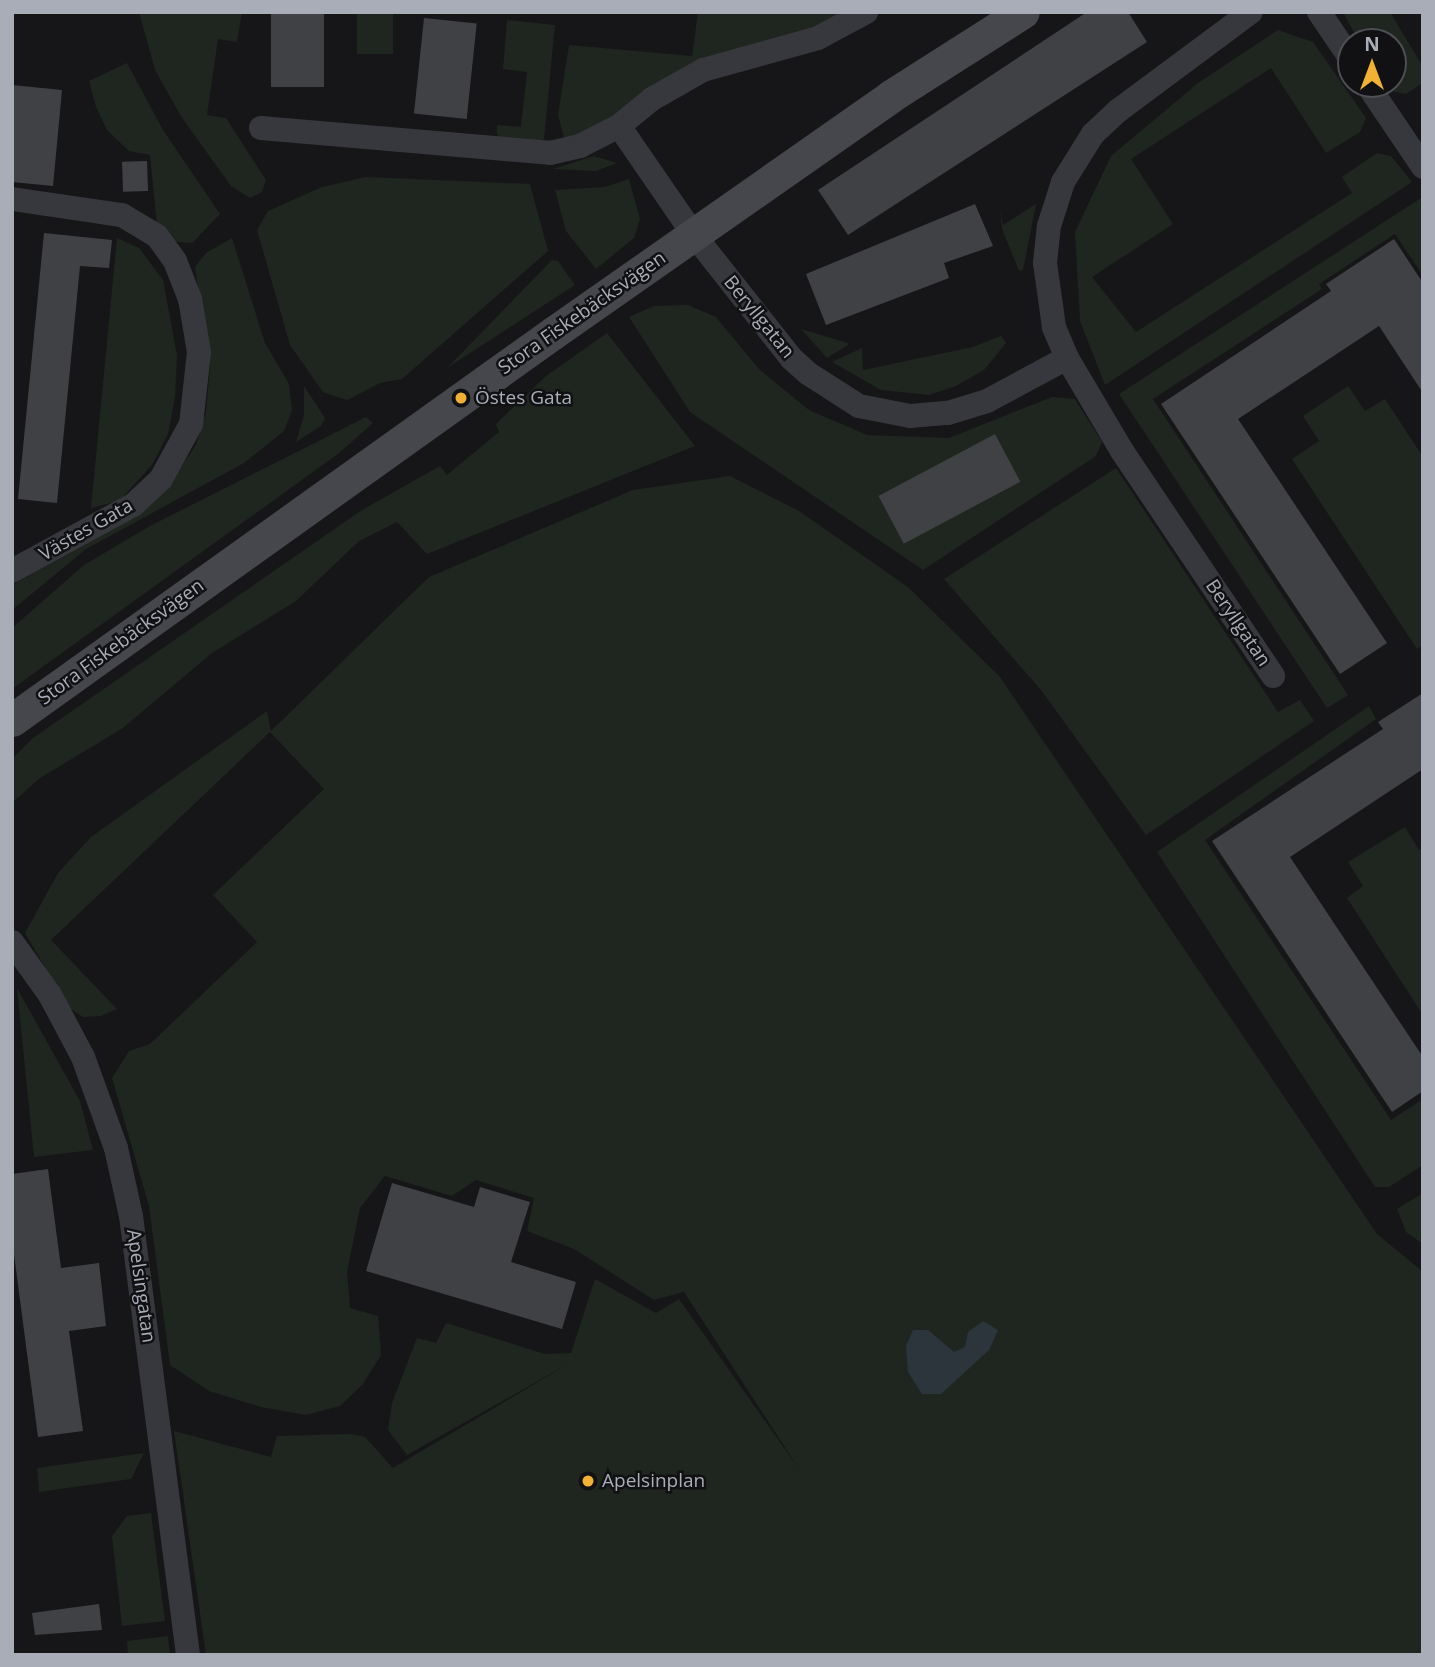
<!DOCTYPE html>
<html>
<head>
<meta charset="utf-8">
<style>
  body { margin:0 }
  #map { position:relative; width:1435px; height:1667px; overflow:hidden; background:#161618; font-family:"Open Sans",sans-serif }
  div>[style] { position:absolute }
  .green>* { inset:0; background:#1e261f; transform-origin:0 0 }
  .water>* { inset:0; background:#2c353c }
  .building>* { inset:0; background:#404145; transform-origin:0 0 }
  .street>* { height:24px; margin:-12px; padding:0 12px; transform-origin:12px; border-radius:12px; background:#37383d }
  .secondary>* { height:33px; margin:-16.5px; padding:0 16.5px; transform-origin:16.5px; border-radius:16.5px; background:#45474d }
  .dots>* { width:19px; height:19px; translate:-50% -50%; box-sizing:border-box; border:4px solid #111113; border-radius:50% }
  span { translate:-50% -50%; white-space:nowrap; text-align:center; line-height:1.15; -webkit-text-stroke:5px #111113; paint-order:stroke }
  .street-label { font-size:19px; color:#a8adb8 }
  .poi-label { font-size:19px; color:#a8adb8 }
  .left { translate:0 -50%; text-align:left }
  .frame { position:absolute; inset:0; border:14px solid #a8adb8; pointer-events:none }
  .north { position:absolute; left:1337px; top:28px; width:70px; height:70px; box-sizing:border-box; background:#111113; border:2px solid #4d4f55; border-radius:50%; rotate:0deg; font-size:19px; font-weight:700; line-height:28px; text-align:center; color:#a8adb8 }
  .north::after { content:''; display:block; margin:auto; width:24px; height:32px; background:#f2b134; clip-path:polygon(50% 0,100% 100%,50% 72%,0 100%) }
</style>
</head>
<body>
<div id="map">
  <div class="green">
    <div style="clip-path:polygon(139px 12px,242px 12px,237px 42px,218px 39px,207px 115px,226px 118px,266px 180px,262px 192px,250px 198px,231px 186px,182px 118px,155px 70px)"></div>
    <div style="left:357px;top:12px;width:36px;height:42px"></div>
    <div style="clip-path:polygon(698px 12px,848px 12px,577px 141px,564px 138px,558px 115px,569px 45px,692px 56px)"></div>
    <div style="clip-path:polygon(1343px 12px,1390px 12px,1423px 67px,1423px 83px,1406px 94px,1392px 91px,1387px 84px,1393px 84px,1393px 42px,1359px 42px)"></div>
    <div style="clip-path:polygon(507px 20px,555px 25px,544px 139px,535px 144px,503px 140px,497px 134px,497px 125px,521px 127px,527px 72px,503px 69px)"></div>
    <div style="clip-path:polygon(1278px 30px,1313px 42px,1366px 118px,1360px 132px,1326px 153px,1271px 68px,1131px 159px,1173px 224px,1092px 277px,1136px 332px,1352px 193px,1342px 177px,1377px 153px,1391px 156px,1412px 182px,1105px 385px,1080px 321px,1075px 232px,1111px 156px,1198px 83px)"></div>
    <div style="clip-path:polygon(127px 63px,163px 130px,220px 214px,192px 243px,168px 241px,157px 224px,150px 155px,129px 151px,107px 130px,96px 107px,89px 81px)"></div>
    <div style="clip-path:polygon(594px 156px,617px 163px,596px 171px,553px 169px)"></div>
    <div style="clip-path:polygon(366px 177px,530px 184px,548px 251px,402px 379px,380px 383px,347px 400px,323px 392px,290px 345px,257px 230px,268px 211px,322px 187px)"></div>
    <div style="clip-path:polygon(629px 179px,640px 219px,634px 238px,596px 269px,566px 231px,555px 190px,605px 187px)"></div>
    <div style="clip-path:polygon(1421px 198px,1423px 276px,1395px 234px,1319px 284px,1322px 289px,1153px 399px,1348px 695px,1327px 708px,1119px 394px)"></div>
    <div style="clip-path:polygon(1036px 204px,1023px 270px,1019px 271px,1002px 229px,1000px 210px,1003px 225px)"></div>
    <div style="clip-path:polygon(117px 238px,139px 248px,163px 280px,177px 355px,175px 397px,168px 434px,152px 465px,119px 501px,91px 508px)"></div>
    <div style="clip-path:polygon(232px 238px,265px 343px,289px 384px,292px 410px,284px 431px,244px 463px,86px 549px,12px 610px,12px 585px,114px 529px,165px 490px,196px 445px,206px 412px,210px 367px,195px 267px,206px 253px)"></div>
    <div style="clip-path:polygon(552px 260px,558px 261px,575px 285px,447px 368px)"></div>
    <div style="clip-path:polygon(688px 305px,716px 317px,759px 369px,809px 410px,867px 435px,949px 438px,1052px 397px,1075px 399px,1102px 442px,1096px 456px,923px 570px,690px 412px,629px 317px,654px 306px)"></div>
    <div style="clip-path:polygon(801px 329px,848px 343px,848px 345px,827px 358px)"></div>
    <div style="clip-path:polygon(607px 333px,695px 446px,427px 554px,397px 522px,359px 541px,296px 601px,212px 653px,123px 728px,40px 778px,12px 803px,12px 759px,33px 738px,362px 510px,440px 466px,447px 475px,499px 432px,496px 424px,546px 376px)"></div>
    <div style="clip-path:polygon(1001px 336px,1006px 343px,984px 370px,956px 386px,929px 395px,881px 390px,832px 362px,862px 348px,863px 370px,973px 347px)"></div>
    <div style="clip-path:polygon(304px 386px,325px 418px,321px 426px,296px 442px,304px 415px)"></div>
    <div style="clip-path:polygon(1348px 386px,1365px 411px,1385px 399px,1423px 457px,1423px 645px,1417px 649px,1292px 459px,1319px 441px,1303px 416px)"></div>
    <div style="clip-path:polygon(366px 417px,373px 423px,338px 454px,12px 689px,12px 628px,84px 565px,150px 526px)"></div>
    <div style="clip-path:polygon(1116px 468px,1278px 712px,1300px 700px,1314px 721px,1146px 835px,1041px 690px,944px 579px)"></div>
    <div style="clip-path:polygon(730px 476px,799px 511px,908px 587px,1000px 677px,1377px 1234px,1423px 1272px,1423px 1655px,206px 1655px,174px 1431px,271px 1457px,277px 1436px,352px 1434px,365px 1437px,393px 1468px,568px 1364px,407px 1455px,388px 1430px,392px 1403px,417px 1338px,436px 1343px,446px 1323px,545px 1354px,571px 1353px,595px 1279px,656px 1313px,679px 1299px,799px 1469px,684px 1292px,654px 1300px,574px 1249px,527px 1231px,534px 1198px,476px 1180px,452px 1196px,385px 1176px,360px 1208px,347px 1272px,350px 1308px,378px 1316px,381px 1355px,363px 1384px,340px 1406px,306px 1415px,261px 1407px,209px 1391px,170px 1365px,149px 1206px,112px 1078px,129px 1051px,150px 1044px,257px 942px,213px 895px,324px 789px,270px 732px,51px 940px,117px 1009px,101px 1016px,83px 1017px,69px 1008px,25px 933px,58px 873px,91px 837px,267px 711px,271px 731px,429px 577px,633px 490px)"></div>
    <div style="clip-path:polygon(1369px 706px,1376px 719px,1205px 840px,1391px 1120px,1423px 1099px,1423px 1165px,1389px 1187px,1375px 1187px,1157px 852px)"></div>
    <div style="clip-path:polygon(1405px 827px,1419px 850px,1423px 848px,1423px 1015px,1347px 898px,1363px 886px,1348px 862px)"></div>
    <div style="clip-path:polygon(17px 988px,80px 1101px,93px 1150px,34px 1157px)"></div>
    <div style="clip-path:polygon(1423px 1193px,1423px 1244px,1406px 1232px,1397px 1209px)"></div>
    <div style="clip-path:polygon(144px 1453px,131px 1479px,39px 1492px,37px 1468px)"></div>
    <div style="clip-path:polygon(151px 1513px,165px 1621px,122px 1626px,112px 1536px,127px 1516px)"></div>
    <div style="clip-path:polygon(168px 1636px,170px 1655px,128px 1655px,127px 1641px)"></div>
  </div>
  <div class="water">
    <div style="clip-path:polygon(983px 1321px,998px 1330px,989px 1350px,941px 1394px,922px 1394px,908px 1372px,906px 1346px,913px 1330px,928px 1330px,954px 1352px,965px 1347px,968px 1332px)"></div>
  </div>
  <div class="building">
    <div style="left:271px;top:12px;width:53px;height:75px"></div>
    <div style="clip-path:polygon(1087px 12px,1128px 12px,1147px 42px,848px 235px,818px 190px)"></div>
    <div style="left:424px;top:18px;width:53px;height:96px;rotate:6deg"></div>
    <div style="clip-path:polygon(12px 85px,62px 90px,53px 186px,12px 182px)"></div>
    <div style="left:147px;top:161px;width:30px;height:25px;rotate:88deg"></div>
    <div style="clip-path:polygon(975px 204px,993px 246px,944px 263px,949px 278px,826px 325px,806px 274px)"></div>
    <div style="clip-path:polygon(44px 233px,112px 240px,109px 268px,80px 266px,57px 503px,18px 499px)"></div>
    <div style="clip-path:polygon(1394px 239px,1423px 283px,1423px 393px,1379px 326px,1238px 419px,1387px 643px,1340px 674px,1161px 404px,1331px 291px,1326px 284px)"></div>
    <div style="left:995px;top:434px;width:54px;height:132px;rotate:62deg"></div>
    <div style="clip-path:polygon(1423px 693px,1423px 769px,1290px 857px,1423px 1057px,1423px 1091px,1392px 1112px,1212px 841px,1383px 729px,1378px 722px)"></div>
    <div style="clip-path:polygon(48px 1169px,61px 1268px,99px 1263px,106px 1326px,69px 1331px,83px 1431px,38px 1437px,12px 1239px,12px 1174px)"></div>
    <div style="clip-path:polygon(392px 1183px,474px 1207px,480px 1187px,530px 1202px,511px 1262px,576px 1282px,562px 1329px,366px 1271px)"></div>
    <div style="clip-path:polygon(99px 1604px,102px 1630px,35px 1635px,32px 1613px)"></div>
  </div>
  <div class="street">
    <div style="left:1319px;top:12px;width:57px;rotate:55.8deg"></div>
    <div style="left:1367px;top:84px;width:100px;rotate:56deg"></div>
    <div style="left:619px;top:126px;width:132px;rotate:55.5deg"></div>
    <div style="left:694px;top:235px;width:157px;rotate:51.7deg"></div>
    <div style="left:791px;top:358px;width:24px;rotate:42deg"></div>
    <div style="left:809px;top:374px;width:59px;rotate:32.6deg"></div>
    <div style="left:859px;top:406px;width:52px;rotate:11.1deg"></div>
    <div style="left:910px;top:416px;width:38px;rotate:-5deg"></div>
    <div style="left:948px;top:413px;width:41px;rotate:-17.1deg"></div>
    <div style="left:987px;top:401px;width:91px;rotate:-28.3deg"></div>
    <div style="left:1067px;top:358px;width:34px;rotate:-113deg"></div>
    <div style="left:1054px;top:327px;width:65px;rotate:-98deg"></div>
    <div style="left:1045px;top:263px;width:37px;rotate:-84deg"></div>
    <div style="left:1049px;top:226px;width:46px;rotate:-72.3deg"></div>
    <div style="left:1063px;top:182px;width:57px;rotate:-58deg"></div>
    <div style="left:1093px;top:134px;width:35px;rotate:-43deg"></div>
    <div style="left:1119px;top:110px;width:164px;rotate:-36.6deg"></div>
    <div style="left:261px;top:128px;width:290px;rotate:4.9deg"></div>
    <div style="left:550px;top:153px;width:31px;rotate:-13deg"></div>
    <div style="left:580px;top:146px;width:44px;rotate:-27.1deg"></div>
    <div style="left:619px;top:126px;width:43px;rotate:-39.3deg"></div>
    <div style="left:652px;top:99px;width:59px;rotate:-29.6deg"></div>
    <div style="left:703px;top:70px;width:119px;rotate:-15.5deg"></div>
    <div style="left:818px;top:38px;width:55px;rotate:-28.4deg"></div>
    <div style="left:12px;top:199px;width:111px;rotate:8.3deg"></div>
    <div style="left:122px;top:215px;width:41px;rotate:31deg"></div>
    <div style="left:157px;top:236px;width:31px;rotate:54deg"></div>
    <div style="left:175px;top:261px;width:41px;rotate:68.5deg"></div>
    <div style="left:190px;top:299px;width:54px;rotate:80.4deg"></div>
    <div style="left:199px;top:352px;width:72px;rotate:96.3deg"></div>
    <div style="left:191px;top:424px;width:63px;rotate:118.6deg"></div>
    <div style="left:161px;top:479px;width:38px;rotate:137deg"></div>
    <div style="left:133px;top:505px;width:138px;rotate:151.4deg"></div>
    <div style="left:1067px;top:358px;width:108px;rotate:59.4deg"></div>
    <div style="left:1122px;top:451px;width:271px;rotate:56.1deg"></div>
    <div style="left:12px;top:942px;width:65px;rotate:54.4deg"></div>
    <div style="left:50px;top:995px;width:70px;rotate:62deg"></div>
    <div style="left:83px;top:1057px;width:97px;rotate:70.1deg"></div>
    <div style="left:116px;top:1148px;width:70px;rotate:77.6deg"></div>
    <div style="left:131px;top:1216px;width:443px;rotate:82.6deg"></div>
  </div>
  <div class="secondary">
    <div style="left:12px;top:720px;width:665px;rotate:-35.58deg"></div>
    <div style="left:553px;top:333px;width:413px;rotate:-35deg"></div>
    <div style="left:891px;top:96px;width:156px;rotate:-32.5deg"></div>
  </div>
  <div class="dots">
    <div style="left:461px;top:398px;background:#f2b134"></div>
    <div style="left:588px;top:1481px;background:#f2b134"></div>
  </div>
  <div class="street-label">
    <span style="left:582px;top:313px;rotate:-35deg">Stora Fiskebäcksvägen</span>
    <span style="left:759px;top:317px;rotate:51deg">Beryllgatan</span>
    <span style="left:86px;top:530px;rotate:-30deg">Västes Gata</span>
    <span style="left:1238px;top:623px;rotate:56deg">Beryllgatan</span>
    <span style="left:121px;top:642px;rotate:-36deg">Stora Fiskebäcksvägen</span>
    <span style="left:141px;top:1286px;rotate:82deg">Apelsingatan</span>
  </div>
  <div class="poi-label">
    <span class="left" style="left:475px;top:398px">Östes Gata</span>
    <span class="left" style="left:602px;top:1481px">Apelsinplan</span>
  </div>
  <div class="frame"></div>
  <div class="north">N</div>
</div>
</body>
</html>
